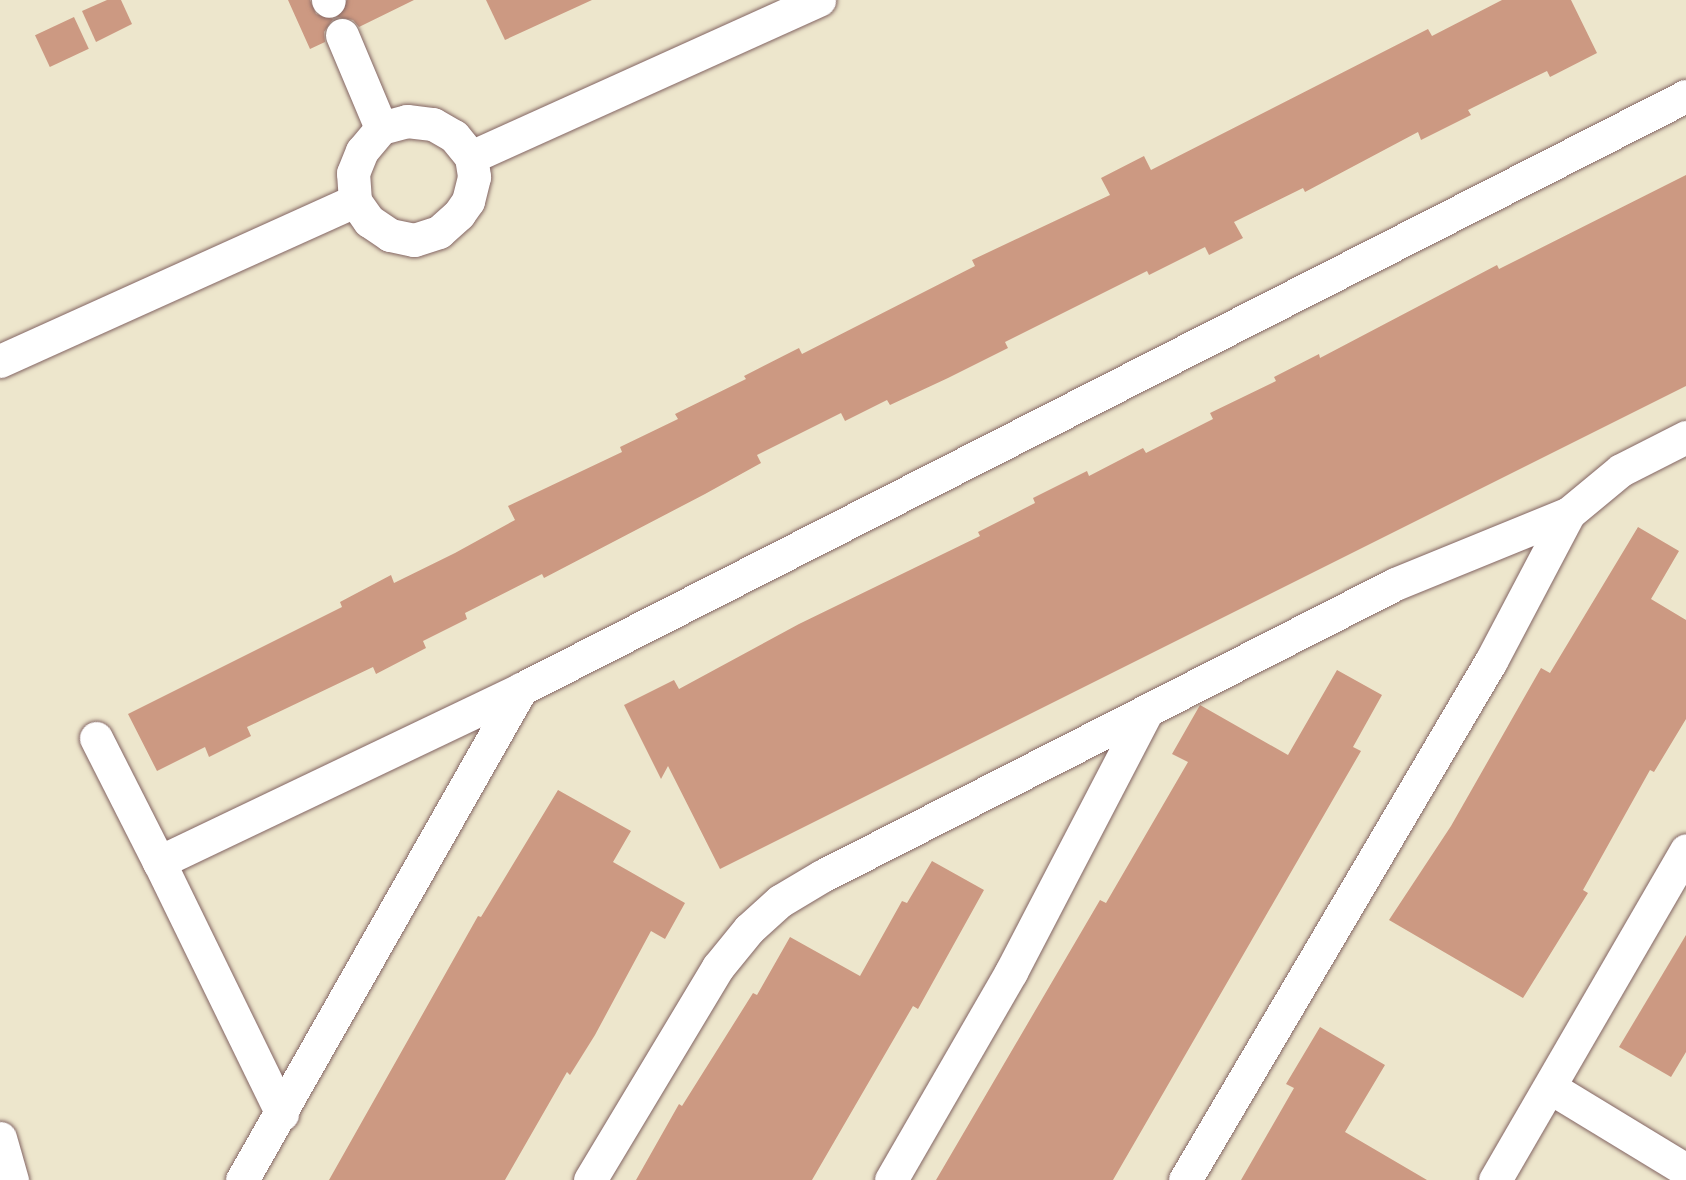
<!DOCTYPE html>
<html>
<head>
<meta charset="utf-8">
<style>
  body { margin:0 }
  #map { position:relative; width:1686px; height:1180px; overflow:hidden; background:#ede6cc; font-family:Delius,sans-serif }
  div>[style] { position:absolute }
  .building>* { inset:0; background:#cc9982; transform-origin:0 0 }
  .roads { filter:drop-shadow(0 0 2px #836563) drop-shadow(0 0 2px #836563) }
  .minor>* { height:33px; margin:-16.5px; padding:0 16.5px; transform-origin:16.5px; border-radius:16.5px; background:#fff }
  span { translate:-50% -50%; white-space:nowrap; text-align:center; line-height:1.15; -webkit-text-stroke:5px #f6f6f2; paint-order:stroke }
</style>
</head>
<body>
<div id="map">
  <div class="building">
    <div style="clip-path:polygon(107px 0,121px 0,132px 24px,96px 42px,82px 11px)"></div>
    <div style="clip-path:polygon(288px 0,310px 0,316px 14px,333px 19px,324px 32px,325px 42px,310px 49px)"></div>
    <div style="clip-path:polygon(347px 0,414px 0,359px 27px,353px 20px,337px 17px)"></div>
    <div style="clip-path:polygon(486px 0,592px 0,505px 40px)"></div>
    <div style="clip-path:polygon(1502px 0,1571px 0,1597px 53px,1550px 77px,1547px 71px,1468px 110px,1471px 115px,1421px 140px,1418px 132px,1305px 192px,1303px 188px,1234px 222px,1243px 238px,1209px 255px,1205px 247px,1149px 275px,1147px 271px,1005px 342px,1008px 348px,948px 378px,890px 405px,887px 400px,845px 421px,841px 413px,757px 455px,761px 463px,705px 494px,544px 578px,542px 574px,465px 613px,467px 619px,423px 641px,426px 648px,376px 674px,373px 667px,247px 727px,251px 736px,209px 757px,205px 747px,157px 771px,128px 714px,342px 607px,340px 602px,391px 575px,394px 583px,455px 553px,515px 520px,508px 506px,622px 452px,620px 447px,678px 419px,675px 414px,746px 379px,744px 376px,799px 348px,802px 354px,975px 266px,972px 260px,1110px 195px,1101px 178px,1144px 156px,1151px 170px,1428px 29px,1432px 36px)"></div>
    <div style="left:74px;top:17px;width:35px;height:43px;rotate:65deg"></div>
    <div style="clip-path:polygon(1686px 175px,1686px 386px,720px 869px,668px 766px,661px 779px,624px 705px,674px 680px,679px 689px,799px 624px,980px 536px,978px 532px,1035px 503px,1033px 498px,1087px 471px,1089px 476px,1143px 448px,1146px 453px,1213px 419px,1210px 413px,1276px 381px,1274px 377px,1319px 354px,1320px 358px,1497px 265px,1499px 269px)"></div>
    <div style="clip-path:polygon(1638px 527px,1679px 551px,1651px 599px,1686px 620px,1686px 719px,1654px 772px,1650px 770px,1583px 890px,1588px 893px,1523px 998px,1389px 920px,1451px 826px,1541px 668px,1550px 673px)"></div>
    <div style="clip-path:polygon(1337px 670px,1382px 695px,1353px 747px,1361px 751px,1113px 1180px,936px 1180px,1100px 900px,1106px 903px,1188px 762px,1172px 754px,1200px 705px,1288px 755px)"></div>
    <div style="clip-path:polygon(558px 790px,631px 831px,613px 862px,685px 903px,665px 939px,651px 931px,595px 1035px,570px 1075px,567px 1072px,505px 1180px,329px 1180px,478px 916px,481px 917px)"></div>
    <div style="clip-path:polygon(932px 861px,984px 890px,918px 1009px,913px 1006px,812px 1180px,636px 1180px,679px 1104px,682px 1106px,753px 993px,757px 995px,790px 937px,860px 976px,902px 901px,907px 903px)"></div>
    <div style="clip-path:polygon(1686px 935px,1686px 1052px,1671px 1077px,1619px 1047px)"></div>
    <div style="clip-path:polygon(1320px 1027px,1385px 1065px,1345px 1132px,1427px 1180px,1241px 1180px,1294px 1088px,1286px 1084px)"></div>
  </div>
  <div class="roads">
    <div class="minor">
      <div style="left:328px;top:0;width:1px;rotate:45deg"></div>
      <div style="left:342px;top:35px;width:101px;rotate:67.2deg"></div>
      <div style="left:407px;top:121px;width:26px;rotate:7deg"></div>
      <div style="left:433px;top:124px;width:24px;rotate:30deg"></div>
      <div style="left:454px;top:136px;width:27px;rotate:51deg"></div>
      <div style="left:471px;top:157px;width:20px;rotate:81deg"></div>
      <div style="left:474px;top:177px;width:25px;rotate:104deg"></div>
      <div style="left:468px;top:201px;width:16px;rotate:125deg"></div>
      <div style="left:459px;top:214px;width:27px;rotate:138deg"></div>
      <div style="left:439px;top:232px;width:26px;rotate:162deg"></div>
      <div style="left:414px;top:240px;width:25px;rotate:-168deg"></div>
      <div style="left:390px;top:235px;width:25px;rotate:-146deg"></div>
      <div style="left:369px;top:221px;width:24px;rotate:-125deg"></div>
      <div style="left:355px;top:201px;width:28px;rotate:-94deg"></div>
      <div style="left:353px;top:173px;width:24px;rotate:-68deg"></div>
      <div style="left:362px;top:151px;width:30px;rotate:-50deg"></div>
      <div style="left:381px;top:128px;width:27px;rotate:-15deg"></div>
      <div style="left:471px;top:157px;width:382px;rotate:-24.3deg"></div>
      <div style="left:0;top:361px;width:389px;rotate:-24.3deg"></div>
      <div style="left:96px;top:738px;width:139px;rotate:63.1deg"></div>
      <div style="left:1551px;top:1088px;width:158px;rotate:31.3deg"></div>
      <div style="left:282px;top:1114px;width:280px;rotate:-116deg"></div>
      <div style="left:159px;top:862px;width:401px;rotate:-25.5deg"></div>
      <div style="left:521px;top:689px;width:1307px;rotate:-26.98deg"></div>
      <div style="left:0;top:1138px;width:44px;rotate:74.1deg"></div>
      <div style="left:242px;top:1180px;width:565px;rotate:-60.39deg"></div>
      <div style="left:590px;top:1180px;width:249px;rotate:-59deg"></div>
      <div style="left:718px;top:967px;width:49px;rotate:-50.8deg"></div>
      <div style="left:749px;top:929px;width:42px;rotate:-42.1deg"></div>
      <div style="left:780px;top:901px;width:49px;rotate:-30.8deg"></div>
      <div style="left:822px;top:876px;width:643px;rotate:-27deg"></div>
      <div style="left:1395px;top:584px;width:188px;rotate:-22.2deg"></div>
      <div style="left:1569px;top:513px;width:67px;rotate:-39.6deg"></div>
      <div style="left:1621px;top:470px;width:73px;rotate:-26.9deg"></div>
      <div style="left:891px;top:1180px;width:240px;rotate:-60deg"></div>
      <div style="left:1011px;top:972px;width:294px;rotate:-62.5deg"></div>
      <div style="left:1185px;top:1180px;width:602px;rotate:-59.48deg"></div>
      <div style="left:1491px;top:661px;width:167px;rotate:-62.2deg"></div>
      <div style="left:1495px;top:1180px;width:381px;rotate:-59.9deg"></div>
    </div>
  </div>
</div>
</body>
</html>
